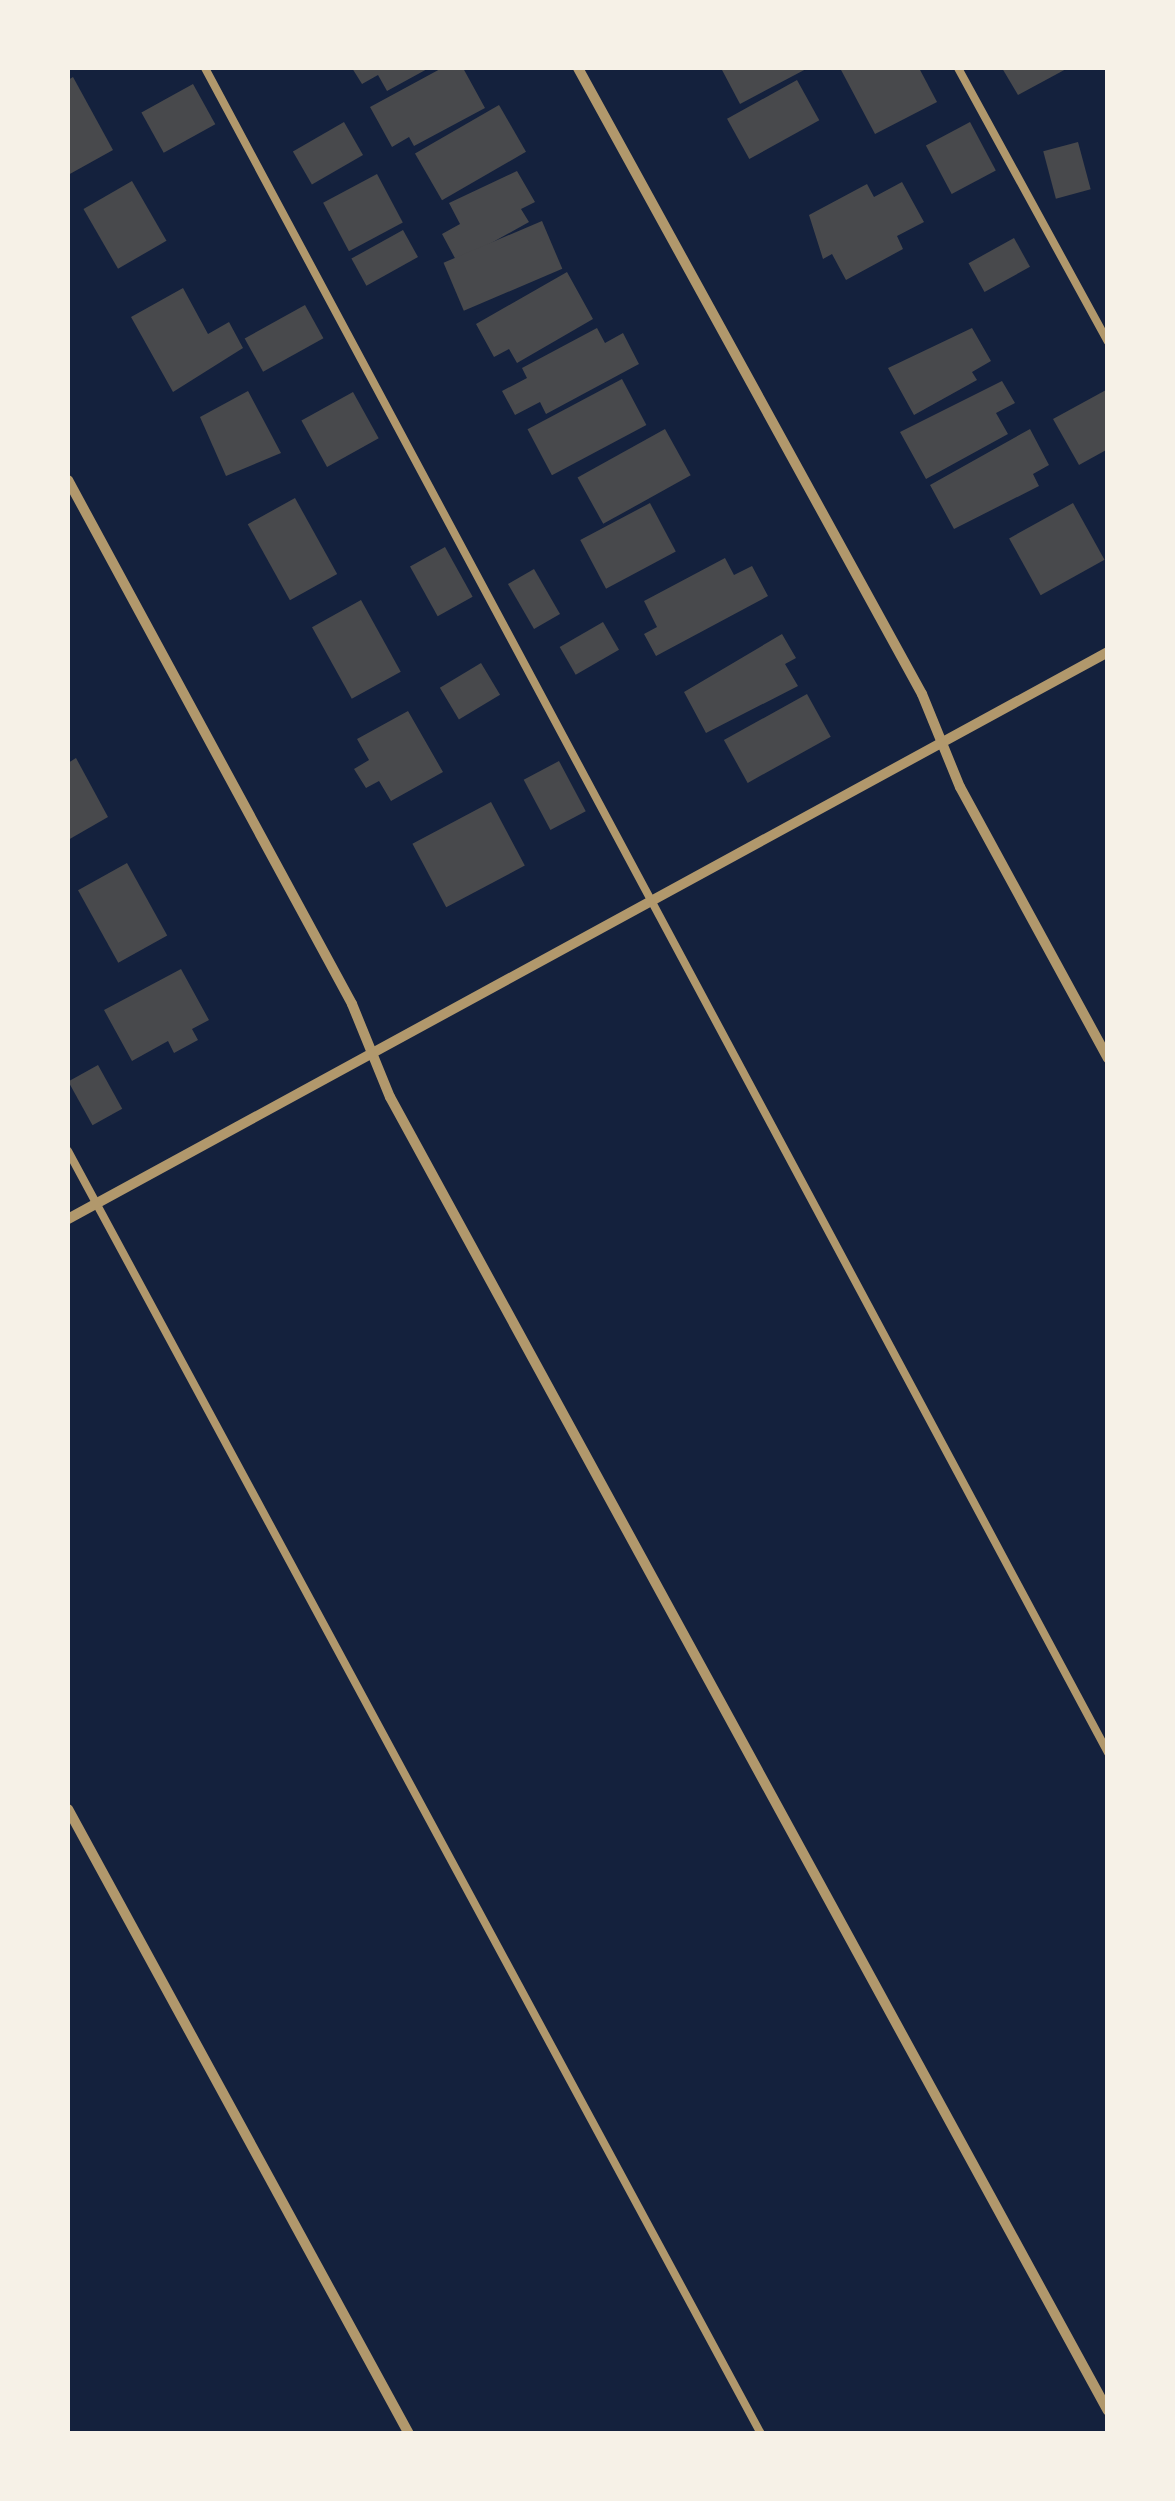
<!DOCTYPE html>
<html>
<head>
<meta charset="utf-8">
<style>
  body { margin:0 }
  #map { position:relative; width:1175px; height:2501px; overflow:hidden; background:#14213d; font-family:Signika,sans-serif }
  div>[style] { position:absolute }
  .building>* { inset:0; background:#48494c; transform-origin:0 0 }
  .service>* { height:8px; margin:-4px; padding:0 4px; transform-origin:4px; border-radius:4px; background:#b1986c }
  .minor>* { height:10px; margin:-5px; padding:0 5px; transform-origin:5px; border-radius:5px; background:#b1986c }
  span { translate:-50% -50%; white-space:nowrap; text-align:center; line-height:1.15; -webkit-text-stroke:10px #f6f1e7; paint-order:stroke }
  .frame { position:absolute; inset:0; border:70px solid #f6f1e7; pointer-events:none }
</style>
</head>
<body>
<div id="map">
  <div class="building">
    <div style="clip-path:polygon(352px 68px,429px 68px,387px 91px,378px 75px,362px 84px)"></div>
    <div style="clip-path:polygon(442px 68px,463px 68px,485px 108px,414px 146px,409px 137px,392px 147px,370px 107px)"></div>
    <div style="clip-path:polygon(721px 68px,808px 68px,740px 104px)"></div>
    <div style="clip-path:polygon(840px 68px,919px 68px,937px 102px,875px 134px)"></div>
    <div style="clip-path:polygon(1002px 68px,1068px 68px,1018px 95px)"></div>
    <div style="clip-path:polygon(73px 77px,113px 150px,68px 175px,68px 80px)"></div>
    <div style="left:797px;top:80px;width:46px;height:80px;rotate:61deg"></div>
    <div style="left:193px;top:84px;width:46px;height:59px;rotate:61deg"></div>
    <div style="left:499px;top:105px;width:54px;height:97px;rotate:60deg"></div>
    <div style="left:344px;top:122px;width:38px;height:59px;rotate:60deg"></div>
    <div style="left:970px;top:122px;width:55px;height:50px;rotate:62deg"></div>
    <div style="left:1078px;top:142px;width:49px;height:36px;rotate:75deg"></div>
    <div style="clip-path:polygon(517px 171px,535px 202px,521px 209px,529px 222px,457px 262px,442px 234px,460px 224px,449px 203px)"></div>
    <div style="left:377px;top:174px;width:55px;height:61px;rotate:62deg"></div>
    <div style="left:132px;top:181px;width:69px;height:56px;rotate:60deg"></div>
    <div style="clip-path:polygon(902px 182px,924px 222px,897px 236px,903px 249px,846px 280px,832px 254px,823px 259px,809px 215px,867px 184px,874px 197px)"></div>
    <div style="left:542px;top:221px;width:52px;height:107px;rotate:67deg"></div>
    <div style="left:403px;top:230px;width:31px;height:59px;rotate:61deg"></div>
    <div style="left:1014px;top:238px;width:33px;height:52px;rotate:61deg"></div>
    <div style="clip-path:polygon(567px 272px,593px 319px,517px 363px,509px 349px,494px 357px,476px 324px)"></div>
    <div style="clip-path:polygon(183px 288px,208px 334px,229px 322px,243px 348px,173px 392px,131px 317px)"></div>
    <div style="left:305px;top:305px;width:38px;height:69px;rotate:61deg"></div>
    <div style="clip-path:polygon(597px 328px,605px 343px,623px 333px,639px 364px,546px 414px,540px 402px,515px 415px,502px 391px,527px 378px,522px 368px)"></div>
    <div style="clip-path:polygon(972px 328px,991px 361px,972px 372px,977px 380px,914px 415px,888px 368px)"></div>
    <div style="left:622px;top:379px;width:52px;height:107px;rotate:62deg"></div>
    <div style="clip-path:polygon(1002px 381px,1015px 403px,996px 413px,1008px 434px,926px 479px,900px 432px)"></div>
    <div style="clip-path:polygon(1106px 390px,1108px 449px,1079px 465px,1053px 419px)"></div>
    <div style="clip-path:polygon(248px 391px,281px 453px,226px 476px,200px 417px)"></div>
    <div style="left:353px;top:392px;width:53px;height:59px;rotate:61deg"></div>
    <div style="left:665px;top:429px;width:53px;height:100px;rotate:61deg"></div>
    <div style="clip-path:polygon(1030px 429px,1049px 465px,1033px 474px,1039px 486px,954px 529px,930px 485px)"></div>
    <div style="left:295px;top:498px;width:87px;height:54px;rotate:61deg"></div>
    <div style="left:650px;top:503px;width:55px;height:79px;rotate:62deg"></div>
    <div style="left:1073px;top:503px;width:65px;height:73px;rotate:61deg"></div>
    <div style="left:445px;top:547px;width:57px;height:40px;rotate:61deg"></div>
    <div style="clip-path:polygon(725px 558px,734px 575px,752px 566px,768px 596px,656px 656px,644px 634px,657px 627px,644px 601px)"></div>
    <div style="left:534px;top:569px;width:52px;height:30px;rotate:60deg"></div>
    <div style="left:361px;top:600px;width:82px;height:56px;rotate:61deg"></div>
    <div style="left:603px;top:622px;width:32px;height:50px;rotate:60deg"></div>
    <div style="clip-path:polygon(782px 634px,796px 658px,785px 664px,798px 686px,706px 733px,684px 692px)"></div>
    <div style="left:481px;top:663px;width:37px;height:48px;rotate:59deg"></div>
    <div style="left:807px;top:694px;width:49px;height:95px;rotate:61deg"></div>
    <div style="clip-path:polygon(408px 711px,443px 772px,391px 801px,379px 781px,366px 788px,354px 769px,369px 760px,357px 739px)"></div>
    <div style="clip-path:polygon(76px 758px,108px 817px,68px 840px,68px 763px)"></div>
    <div style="left:559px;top:761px;width:57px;height:40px;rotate:62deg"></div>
    <div style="left:491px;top:802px;width:72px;height:89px;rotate:62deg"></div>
    <div style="left:127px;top:863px;width:83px;height:56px;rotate:61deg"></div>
    <div style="clip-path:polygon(181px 969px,209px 1020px,192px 1029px,198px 1040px,174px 1053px,168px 1041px,132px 1061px,104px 1010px)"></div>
    <div style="left:98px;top:1065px;width:50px;height:34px;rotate:61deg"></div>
  </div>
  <div class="service">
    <div style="left:205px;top:68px;width:1912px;rotate:61.81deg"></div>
    <div style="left:958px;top:68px;width:312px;rotate:61.3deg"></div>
    <div style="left:68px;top:1151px;width:1458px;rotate:61.62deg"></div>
  </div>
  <div class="minor">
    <div style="left:578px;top:68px;width:714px;rotate:61.21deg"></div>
    <div style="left:922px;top:694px;width:100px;rotate:67.8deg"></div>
    <div style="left:960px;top:787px;width:309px;rotate:61.4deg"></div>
    <div style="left:68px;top:480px;width:596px;rotate:61.54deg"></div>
    <div style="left:352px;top:1004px;width:100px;rotate:67.8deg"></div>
    <div style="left:390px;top:1097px;width:1497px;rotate:61.35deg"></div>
    <div style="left:68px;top:1219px;width:1185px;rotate:-28.6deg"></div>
    <div style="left:68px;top:1809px;width:712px;rotate:61.38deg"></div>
  </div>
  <div class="frame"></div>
</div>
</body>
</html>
